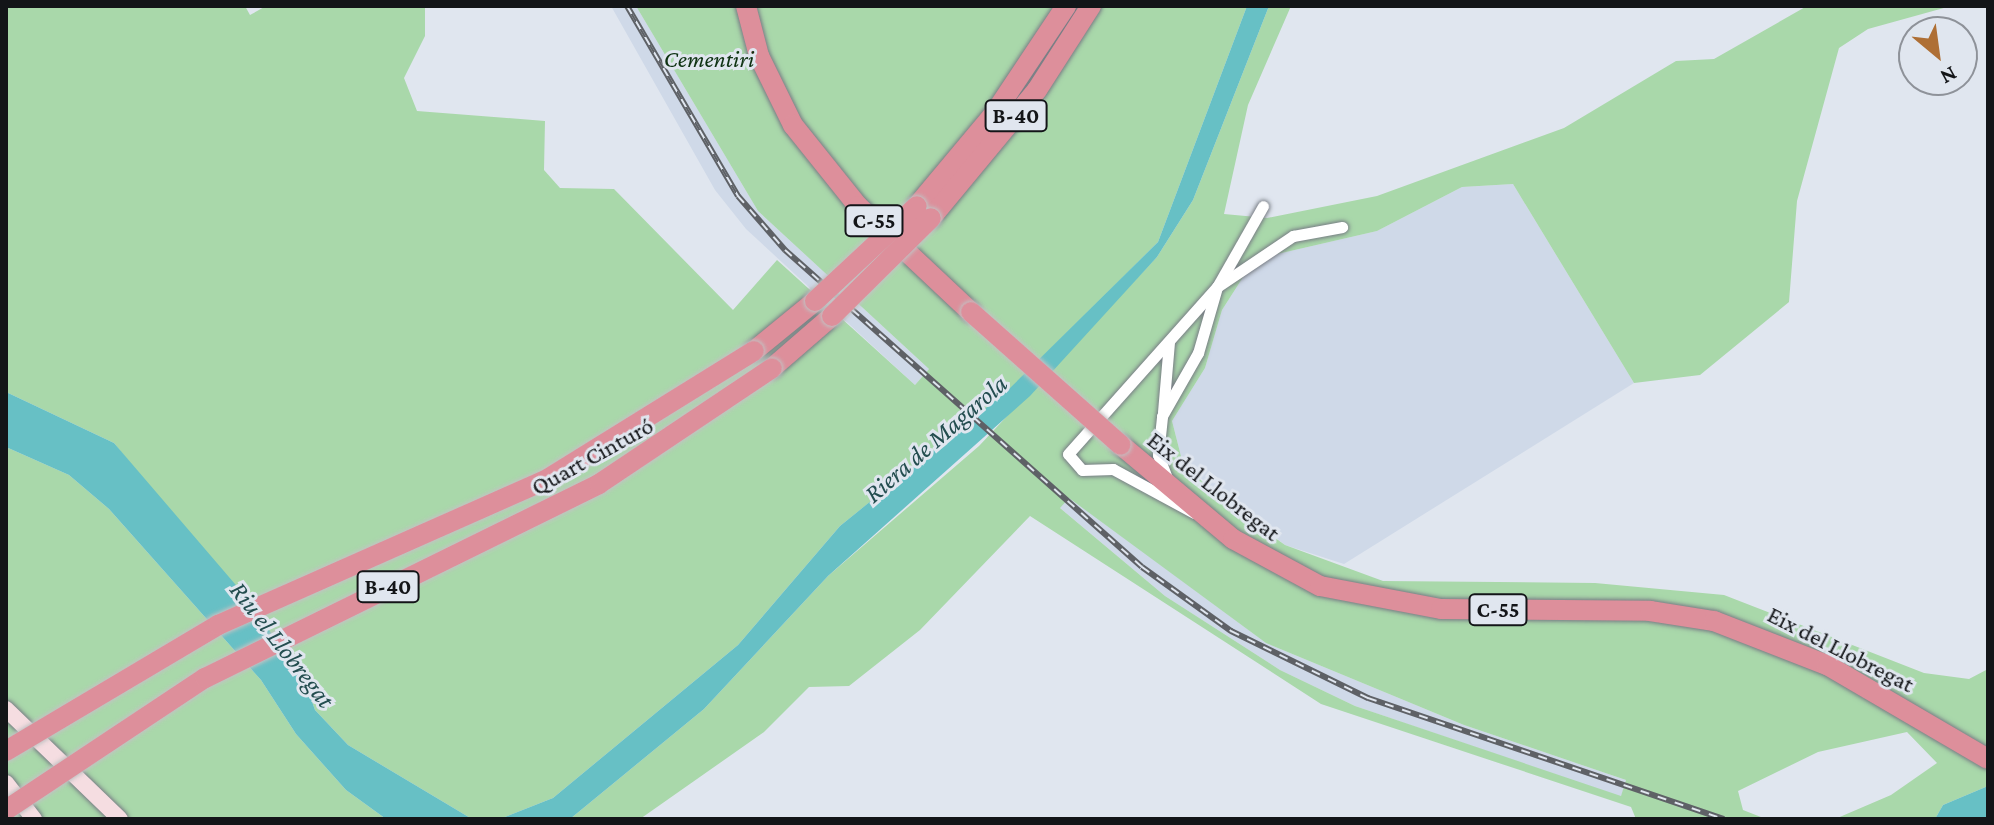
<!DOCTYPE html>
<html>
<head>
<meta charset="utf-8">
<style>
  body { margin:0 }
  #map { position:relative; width:1994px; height:825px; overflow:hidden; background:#e0e6ef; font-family:"Crimson Pro",serif }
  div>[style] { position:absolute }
  .built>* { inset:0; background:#cfd9e8 }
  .green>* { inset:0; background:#a9d8aa }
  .water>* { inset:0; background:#67c0c5 }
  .roads { filter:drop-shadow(0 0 2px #787d85) drop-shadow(0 0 2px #787d85) }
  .street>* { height:11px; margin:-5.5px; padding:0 5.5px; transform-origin:5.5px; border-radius:5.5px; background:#fff }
  .secondary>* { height:16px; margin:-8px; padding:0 8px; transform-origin:8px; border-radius:8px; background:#f5dde1 }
  .highway>* { height:20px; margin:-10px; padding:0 10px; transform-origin:10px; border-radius:10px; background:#dd8f9b }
  .rail>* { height:6px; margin-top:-3px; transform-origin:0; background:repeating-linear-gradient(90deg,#e0e6ef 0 9px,#5e6166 0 18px); box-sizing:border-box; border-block:2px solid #5e6166 }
  .bridges { filter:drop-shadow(0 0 2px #c2c2c3) drop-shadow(0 0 2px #c2c2c3) }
  .highway-bridge>* { height:20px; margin:-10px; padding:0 10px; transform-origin:10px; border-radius:10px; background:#dd8f9b }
  span { translate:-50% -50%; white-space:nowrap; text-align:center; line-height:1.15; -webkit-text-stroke:6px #e0e6ef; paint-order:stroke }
  .shield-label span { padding:2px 6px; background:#e0e6ef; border:2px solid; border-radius:6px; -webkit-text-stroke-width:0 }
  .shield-label { font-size:22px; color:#131518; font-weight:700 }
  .park-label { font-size:24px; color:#0e3212; font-style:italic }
  .street-label { font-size:24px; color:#131518 }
  .water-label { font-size:26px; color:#234d4f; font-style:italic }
  .frame { position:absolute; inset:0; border:8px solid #131518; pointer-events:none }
  .north { position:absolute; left:1898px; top:16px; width:80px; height:80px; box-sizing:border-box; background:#e0e6ef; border:2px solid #8e9299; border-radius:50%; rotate:151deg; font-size:22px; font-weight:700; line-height:32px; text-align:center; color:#131518 }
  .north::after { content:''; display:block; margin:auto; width:28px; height:36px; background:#ae6f35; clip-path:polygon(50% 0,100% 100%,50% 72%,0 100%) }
</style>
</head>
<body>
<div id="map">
  <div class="built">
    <div style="clip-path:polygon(611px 6px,636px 6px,758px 211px,929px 369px,915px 385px,746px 229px,715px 190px)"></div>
    <div style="clip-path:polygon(1513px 184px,1634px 383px,1344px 564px,1285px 545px,1183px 464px,1172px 421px,1205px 368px,1222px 310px,1247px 271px,1273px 255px,1377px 231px,1462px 187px)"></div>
    <div style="clip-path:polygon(1069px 497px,1266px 643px,1464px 725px,1626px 780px,1621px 797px,1355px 706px,1280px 670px,1165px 596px,1059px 507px)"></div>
  </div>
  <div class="green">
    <div style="clip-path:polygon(6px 6px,245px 6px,250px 15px,266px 6px,425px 7px,425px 36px,404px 78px,417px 111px,545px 121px,544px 170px,560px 188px,614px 189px,733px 310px,777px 260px,915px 385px,929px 369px,758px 211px,636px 6px,1247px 6px,1158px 242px,1008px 391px,840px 526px,738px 645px,553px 798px,500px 819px,472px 819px,348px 745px,315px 710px,304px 679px,114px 443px,6px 392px)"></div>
    <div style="clip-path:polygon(evenodd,1269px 6px,1291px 6px,1248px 105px,1224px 214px,1267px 218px,1377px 196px,1564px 128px,1676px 61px,1714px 59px,1807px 6px,1951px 6px,1868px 29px,1839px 48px,1797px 201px,1789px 302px,1700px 375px,1634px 383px,1513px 184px,1462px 187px,1377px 231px,1273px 255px,1247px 271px,1222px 310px,1205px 368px,1172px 421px,1183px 464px,1224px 501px,1285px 545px,1383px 581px,1595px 583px,1724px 595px,1924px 673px,1969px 679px,1988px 669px,1988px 786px,1943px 805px,1935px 819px,1835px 819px,1891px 795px,1937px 763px,1907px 732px,1818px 752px,1738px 791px,1743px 810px,1766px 819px,1636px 819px,1631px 807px,1321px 704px,1030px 516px,920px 630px,849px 686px,809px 687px,764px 732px,640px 819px,570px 819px,704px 709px,828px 576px,979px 446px,1157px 257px,1193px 200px,1269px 6px,1069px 498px,1266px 643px,1464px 725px,1626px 780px,1621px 796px,1355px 706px,1280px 670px,1165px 596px,1060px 508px,1069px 498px)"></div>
    <div style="clip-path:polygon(6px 447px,69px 475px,109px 509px,261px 680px,296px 734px,346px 790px,386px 819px,6px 819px)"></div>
  </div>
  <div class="water">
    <div style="clip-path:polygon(1247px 6px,1269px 6px,1193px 200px,1157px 257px,1030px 396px,828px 576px,704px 709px,570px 819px,500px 819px,553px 798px,738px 645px,840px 526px,1007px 391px,1158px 242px)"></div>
    <div style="clip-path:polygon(6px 392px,114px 443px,241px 591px,304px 679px,315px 710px,348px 745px,472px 819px,386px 819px,346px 790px,296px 734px,261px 680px,109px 509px,69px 475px,6px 447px)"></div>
    <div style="clip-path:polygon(1988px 786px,1988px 819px,1935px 819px,1943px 805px)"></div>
  </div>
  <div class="roads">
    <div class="street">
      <div style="left:1163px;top:412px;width:70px;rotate:-85.1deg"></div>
      <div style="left:1167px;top:478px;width:25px;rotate:-111deg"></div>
      <div style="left:1158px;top:455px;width:39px;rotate:-84deg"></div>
      <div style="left:1162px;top:416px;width:73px;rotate:-60.3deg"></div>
      <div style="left:1198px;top:353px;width:69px;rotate:-73.9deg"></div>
      <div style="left:1217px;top:287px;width:92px;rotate:-33.9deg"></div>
      <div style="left:1293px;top:236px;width:50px;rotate:-10.4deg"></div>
      <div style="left:1194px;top:513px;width:92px;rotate:-151.5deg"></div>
      <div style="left:1113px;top:469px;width:31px;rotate:178deg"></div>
      <div style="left:1082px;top:470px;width:21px;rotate:-131deg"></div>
      <div style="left:1068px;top:454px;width:224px;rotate:-48.3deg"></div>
      <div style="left:1217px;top:287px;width:93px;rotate:-60.4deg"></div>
    </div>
    <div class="secondary">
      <div style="left:6px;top:709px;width:158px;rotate:44deg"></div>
      <div style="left:6px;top:783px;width:46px;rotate:52.1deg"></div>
    </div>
    <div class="highway">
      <div style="left:746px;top:6px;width:52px;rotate:75.4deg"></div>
      <div style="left:759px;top:56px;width:77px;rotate:63.8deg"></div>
      <div style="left:793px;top:125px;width:104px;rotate:51.3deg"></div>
      <div style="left:858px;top:206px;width:155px;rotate:43.2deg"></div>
      <div style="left:917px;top:206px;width:120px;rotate:-50.1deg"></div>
      <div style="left:994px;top:114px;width:130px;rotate:-56.3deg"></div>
      <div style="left:931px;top:218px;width:166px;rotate:-50.4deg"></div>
      <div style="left:1037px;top:90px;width:100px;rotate:-57.3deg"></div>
      <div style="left:754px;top:351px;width:79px;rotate:-39.3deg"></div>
      <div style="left:772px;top:368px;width:79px;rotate:-40.9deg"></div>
      <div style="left:1121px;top:445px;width:146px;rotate:40deg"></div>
      <div style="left:1233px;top:539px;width:99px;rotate:28.4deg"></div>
      <div style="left:1320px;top:586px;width:123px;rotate:10.8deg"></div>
      <div style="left:1441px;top:609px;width:209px;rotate:0.5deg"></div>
      <div style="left:1650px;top:611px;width:65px;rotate:8.9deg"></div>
      <div style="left:1714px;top:621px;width:121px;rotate:21.3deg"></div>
      <div style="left:1827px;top:665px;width:186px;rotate:30.3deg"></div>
    </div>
  </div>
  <div class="rail">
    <div style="left:627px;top:6px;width:220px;rotate:59.7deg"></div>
    <div style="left:738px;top:196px;width:72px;rotate:49deg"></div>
    <div style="left:785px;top:250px;width:477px;rotate:41.6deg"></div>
    <div style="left:1142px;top:567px;width:110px;rotate:35.7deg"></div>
    <div style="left:1231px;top:631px;width:153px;rotate:26.1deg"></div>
    <div style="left:1368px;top:698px;width:376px;rotate:18.8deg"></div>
  </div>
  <div class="bridges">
    <div class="highway-bridge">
      <div style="left:815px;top:301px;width:139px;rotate:-43deg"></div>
      <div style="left:971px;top:312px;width:200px;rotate:41.6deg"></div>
      <div style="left:832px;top:316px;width:139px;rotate:-44.7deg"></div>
      <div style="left:6px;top:751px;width:247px;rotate:-30.7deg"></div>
      <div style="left:218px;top:625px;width:362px;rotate:-23.9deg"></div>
      <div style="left:549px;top:478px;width:241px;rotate:-31.8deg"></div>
      <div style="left:6px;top:810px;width:239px;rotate:-33.6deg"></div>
      <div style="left:205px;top:678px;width:439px;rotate:-26.2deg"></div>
      <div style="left:599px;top:484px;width:208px;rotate:-33.8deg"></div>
    </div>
  </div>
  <div class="shield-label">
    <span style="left:1016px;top:116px">B-40</span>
    <span style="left:874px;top:221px">C-55</span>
    <span style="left:388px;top:587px">B-40</span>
    <span style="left:1498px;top:610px">C-55</span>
  </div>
  <div class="park-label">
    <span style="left:709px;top:59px">Cementiri</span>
  </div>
  <div class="street-label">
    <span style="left:592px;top:456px;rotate:-29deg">Quart Cinturó</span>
    <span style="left:1214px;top:486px;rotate:38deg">Eix del Llobregat</span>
    <span style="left:1841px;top:649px;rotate:27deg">Eix del Llobregat</span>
  </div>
  <div class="water-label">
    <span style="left:936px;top:439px;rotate:-41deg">Riera de Magarola</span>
    <span style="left:282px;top:645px;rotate:52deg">Riu el Llobregat</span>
  </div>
  <div class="frame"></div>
  <div class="north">N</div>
</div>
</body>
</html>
